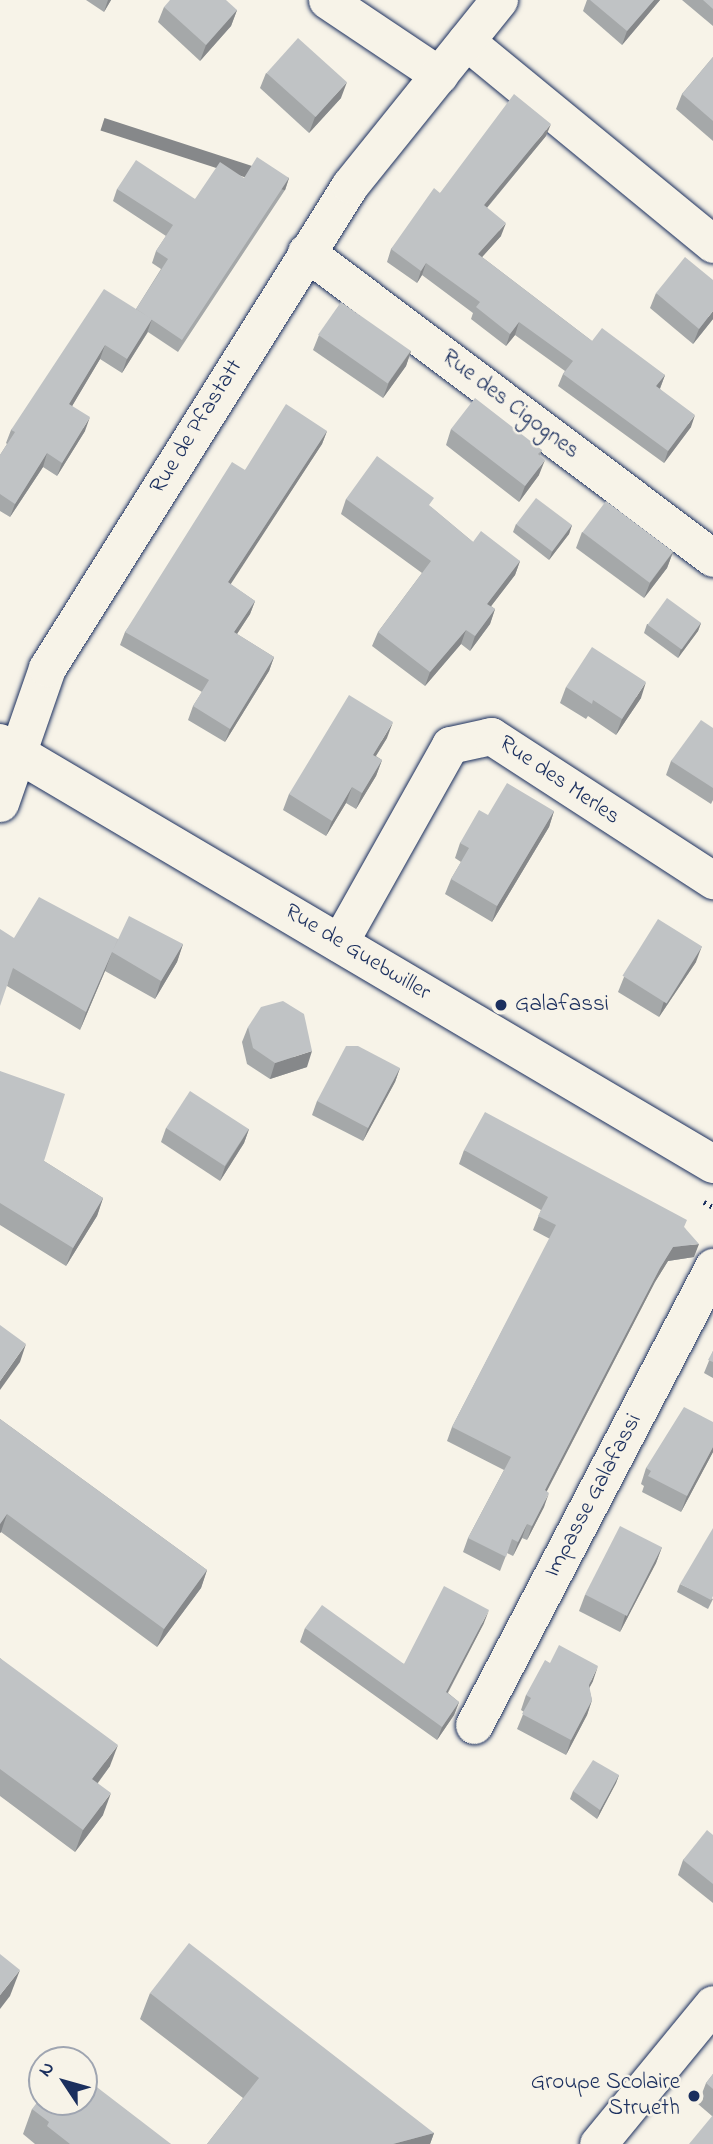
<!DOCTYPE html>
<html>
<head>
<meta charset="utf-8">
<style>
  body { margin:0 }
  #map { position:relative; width:713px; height:2144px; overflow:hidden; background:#f7f3e8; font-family:"Indie Flower",sans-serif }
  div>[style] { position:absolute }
  .path>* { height:4.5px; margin-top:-2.25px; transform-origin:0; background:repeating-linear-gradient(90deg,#1b2f5e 0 2px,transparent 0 7px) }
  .roads { filter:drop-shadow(0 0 2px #1b2f5e) drop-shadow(0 0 2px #1b2f5e) }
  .minor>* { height:37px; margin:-18.5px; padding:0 18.5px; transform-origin:18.5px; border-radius:18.5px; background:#f7f3e8 }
  .major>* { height:38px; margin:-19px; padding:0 19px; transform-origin:19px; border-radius:19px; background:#f7f3e8 }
  .wall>* { inset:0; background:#a5a8a9 }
  .shaded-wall>* { inset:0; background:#86888a; transform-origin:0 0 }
  .building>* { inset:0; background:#c0c3c5; transform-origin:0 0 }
  .dots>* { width:19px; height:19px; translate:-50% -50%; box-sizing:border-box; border:4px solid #f7f3e8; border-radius:50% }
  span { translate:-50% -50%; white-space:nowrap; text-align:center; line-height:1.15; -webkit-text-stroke:5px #f7f3e8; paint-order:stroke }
  .street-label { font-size:23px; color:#1b2f5e }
  .poi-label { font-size:23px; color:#1b2f5e }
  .left { translate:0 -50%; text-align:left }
  .right { translate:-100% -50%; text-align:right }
  .north { position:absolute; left:28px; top:2046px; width:70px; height:70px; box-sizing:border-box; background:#f7f3e8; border:2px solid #9fa5b1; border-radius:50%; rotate:306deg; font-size:19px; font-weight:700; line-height:28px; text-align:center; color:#1b2f5e }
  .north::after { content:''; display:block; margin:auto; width:24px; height:32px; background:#1b2f5e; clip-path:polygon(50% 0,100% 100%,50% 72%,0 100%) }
</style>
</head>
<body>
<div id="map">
  <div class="path">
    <div style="left:704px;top:1202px;width:10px;rotate:29deg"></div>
  </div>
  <div class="roads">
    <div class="minor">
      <div style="left:327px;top:0;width:135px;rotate:33.8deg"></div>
      <div style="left:466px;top:41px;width:320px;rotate:39.4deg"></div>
      <div style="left:306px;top:252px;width:509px;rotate:36.94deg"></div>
      <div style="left:0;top:803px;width:143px;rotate:-70.8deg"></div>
      <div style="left:47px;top:668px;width:570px;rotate:-57.9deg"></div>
      <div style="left:350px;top:185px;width:238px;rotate:-51.2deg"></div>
      <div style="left:339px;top:943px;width:227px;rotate:-60.7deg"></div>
      <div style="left:450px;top:745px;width:42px;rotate:-12.4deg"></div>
      <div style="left:491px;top:736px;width:265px;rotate:33deg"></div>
      <div style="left:474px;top:1725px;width:517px;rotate:-62.44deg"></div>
      <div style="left:598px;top:2144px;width:181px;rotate:-50.6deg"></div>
    </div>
    <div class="major">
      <div style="left:0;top:743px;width:828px;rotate:30.56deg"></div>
    </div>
  </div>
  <div class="wall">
    <div style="clip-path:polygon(86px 0,111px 0,104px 12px)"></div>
    <div style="clip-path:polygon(587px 0,660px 0,622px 45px,583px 11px)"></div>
    <div style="clip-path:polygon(682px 0,713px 0,713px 26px)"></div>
    <div style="clip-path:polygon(164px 7px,237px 10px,231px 26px,200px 61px,158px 22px)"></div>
    <div style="clip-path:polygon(713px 57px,713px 141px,676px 109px,682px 94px)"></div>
    <div style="clip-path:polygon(266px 73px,341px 98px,309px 133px,260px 88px)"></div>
    <div style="clip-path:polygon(546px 136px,487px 208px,501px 236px,482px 257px,592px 341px,665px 375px,660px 389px,691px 427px,664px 463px,558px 386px,563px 374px,565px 371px,515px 335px,506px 346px,471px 319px,473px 313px,422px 275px,417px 283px,387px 262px,391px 249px,440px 193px)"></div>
    <div style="clip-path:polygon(244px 178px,289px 178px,285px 190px,178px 352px,148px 332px,122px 373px,100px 359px,72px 406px,85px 431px,57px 476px,43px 467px,10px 517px,0 511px,0 455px,7px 444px,6px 443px,11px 430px,136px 309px,161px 269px,152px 263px,156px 251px,166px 236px,113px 201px,117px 189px,195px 199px)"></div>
    <div style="clip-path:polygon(656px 293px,713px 319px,693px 344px,650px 308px)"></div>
    <div style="clip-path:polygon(319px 335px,411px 351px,406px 366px,383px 398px,313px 350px)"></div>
    <div style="clip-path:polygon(451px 429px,542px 450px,540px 455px,539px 475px,519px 502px,446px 445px)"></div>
    <div style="clip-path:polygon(327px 431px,322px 444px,230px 584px,255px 601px,250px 614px,237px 634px,274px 657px,269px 671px,225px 742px,188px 720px,193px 706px,202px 692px,120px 645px,125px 632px,245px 470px)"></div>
    <div style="clip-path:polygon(346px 499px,431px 507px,473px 542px,520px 561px,515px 575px,491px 606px,495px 609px,490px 624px,470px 651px,461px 644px,425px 686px,372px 646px,378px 632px,422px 573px,341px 514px)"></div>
    <div style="clip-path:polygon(516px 524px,572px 525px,569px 534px,549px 560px,513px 532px)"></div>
    <div style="clip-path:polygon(582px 532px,673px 552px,667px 568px,644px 598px,576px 548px)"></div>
    <div style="clip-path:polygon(701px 623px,698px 631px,678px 658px,644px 633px,647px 624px)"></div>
    <div style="clip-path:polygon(566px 687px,641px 698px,616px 735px,588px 716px,586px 719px,560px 703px)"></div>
    <div style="clip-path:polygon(713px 728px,713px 800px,711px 804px,666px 775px,671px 761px)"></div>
    <div style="clip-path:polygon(387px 738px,376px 756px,382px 760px,376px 776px,356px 809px,346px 803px,326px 836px,283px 810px,289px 794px)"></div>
    <div style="clip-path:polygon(554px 811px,549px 827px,492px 922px,445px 894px,451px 879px,461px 862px,455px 858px,460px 843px,488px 815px)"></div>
    <div style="clip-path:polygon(14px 938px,118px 939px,183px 944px,177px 962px,155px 999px,105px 971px,80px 1030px,7px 986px)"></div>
    <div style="clip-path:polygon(696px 962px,659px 1017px,618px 992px,624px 977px)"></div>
    <div style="clip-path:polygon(248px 1027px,307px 1067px,270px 1079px,247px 1064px,242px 1042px)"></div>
    <div style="clip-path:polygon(400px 1068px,395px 1082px,363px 1141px,312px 1115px,317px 1101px)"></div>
    <div style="clip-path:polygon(0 1071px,44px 1161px,103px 1198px,97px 1216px,66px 1266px,0 1225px)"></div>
    <div style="clip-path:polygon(166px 1128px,249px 1129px,244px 1143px,220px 1181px,161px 1142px)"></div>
    <div style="clip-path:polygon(464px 1150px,685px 1228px,694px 1257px,668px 1261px,655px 1282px,547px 1491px,544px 1507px,527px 1540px,522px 1538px,513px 1556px,507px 1553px,500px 1571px,463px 1552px,468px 1538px,504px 1470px,447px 1441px,452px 1427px,550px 1239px,533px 1230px,541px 1210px,459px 1164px)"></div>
    <div style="clip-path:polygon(713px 1351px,713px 1378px,704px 1373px)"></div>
    <div style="clip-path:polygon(0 1419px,207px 1570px,201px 1588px,157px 1647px,1px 1532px,0 1533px)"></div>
    <div style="clip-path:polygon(713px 1422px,713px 1452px,681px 1512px,642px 1492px,644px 1486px,641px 1484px,646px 1468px)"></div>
    <div style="clip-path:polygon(662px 1547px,656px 1563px,620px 1632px,579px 1611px,585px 1595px)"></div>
    <div style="clip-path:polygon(680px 1584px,713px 1599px,708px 1609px,677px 1592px)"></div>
    <div style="clip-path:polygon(484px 1623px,448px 1693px,459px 1702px,454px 1715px,437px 1740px,300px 1642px,305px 1628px,404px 1664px)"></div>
    <div style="clip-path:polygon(0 1658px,110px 1766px,98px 1783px,103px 1815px,75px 1852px,0 1796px)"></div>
    <div style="clip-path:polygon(593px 1681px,589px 1688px,592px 1700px,587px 1715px,566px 1755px,517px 1729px,524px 1712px,521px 1710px,526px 1695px)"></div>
    <div style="clip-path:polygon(619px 1775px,616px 1783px,597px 1819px,570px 1799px,573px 1791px)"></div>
    <div style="clip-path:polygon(713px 1835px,713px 1903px,678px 1875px,683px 1860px)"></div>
    <div style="clip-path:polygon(150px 1993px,434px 2133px,430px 2144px,207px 2144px,243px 2098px,140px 2019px)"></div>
    <div style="clip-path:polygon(713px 2074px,713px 2144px,712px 2116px,698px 2104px,706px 2083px)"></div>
    <div style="clip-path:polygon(32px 2109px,171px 2144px,35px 2144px,23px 2134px)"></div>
  </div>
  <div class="shaded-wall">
    <div style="clip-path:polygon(108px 0,111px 0,104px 12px)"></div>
    <div style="clip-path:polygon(654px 0,660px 0,622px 45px,627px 31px)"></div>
    <div style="clip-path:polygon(237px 10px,231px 26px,200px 61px,206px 45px)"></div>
    <div style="clip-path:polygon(347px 82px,341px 98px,309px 133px,315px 117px)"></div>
    <div style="clip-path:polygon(551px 124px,546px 136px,479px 217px,484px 205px)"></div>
    <div style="left:289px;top:178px;width:13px;height:194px;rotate:108deg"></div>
    <div style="clip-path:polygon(506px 223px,501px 236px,474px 266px,478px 254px)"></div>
    <div style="clip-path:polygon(426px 263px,422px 275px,417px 283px,421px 271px)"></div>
    <div style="clip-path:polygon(713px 311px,713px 319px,693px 344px,699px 329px)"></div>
    <div style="clip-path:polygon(152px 319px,147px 333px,122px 373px,127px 359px)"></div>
    <div style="clip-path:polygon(519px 322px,515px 335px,506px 346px,510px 334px)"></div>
    <div style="clip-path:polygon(105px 345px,100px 359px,65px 418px,69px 404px)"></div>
    <div style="clip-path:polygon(411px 351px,406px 366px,383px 398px,389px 382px)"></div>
    <div style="clip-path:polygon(665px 375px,660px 388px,652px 398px,656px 386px)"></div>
    <div style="clip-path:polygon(695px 415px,691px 427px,664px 463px,668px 451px)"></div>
    <div style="clip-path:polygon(90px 417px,85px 431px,57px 476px,62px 463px)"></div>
    <div style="clip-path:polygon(327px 431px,322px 444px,223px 596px,228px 582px)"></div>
    <div style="clip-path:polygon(47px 453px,43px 467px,10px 517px,15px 504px)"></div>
    <div style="clip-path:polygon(545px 460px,539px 475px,519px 502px,525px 486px)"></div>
    <div style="clip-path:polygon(572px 525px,569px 534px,549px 560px,552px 552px)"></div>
    <div style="clip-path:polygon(673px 552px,667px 568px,644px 598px,650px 583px)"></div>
    <div style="clip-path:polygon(520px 561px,515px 575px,482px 618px,487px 604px)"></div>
    <div style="clip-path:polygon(255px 601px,250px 614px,229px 646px,234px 632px)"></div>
    <div style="clip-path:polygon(495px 609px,490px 624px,470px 651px,475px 636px)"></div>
    <div style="clip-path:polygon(701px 623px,698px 631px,678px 658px,681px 649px)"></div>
    <div style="clip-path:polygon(466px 630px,461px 644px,425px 686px,430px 672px)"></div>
    <div style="clip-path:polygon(274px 657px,269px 671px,225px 742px,230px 729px)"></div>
    <div style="clip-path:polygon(646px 682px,641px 698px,616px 735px,622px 719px)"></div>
    <div style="clip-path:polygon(393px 722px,387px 738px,367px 770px,373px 755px)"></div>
    <div style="clip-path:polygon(382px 760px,376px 776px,356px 809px,362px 793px)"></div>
    <div style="clip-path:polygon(352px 787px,346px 803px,326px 836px,332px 821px)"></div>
    <div style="clip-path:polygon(554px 811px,549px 827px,492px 922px,497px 906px)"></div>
    <div style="clip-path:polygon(183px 944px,177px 962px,155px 999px,161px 981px)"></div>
    <div style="clip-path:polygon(702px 946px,696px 962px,659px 1017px,664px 1001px)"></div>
    <div style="clip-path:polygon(112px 952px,105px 971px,80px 1030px,86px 1012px)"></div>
    <div style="clip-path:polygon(312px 1051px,307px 1067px,270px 1079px,275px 1063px)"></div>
    <div style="clip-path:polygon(400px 1068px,395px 1082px,363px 1141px,368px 1128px)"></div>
    <div style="clip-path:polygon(249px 1129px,244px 1143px,220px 1181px,225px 1167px)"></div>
    <div style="clip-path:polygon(103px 1198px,97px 1216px,66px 1266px,73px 1248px)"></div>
    <div style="clip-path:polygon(699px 1244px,694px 1257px,668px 1261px,655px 1282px,540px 1504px,545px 1490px,660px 1268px,673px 1247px)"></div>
    <div style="clip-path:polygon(26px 1344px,20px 1362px,0 1390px,0 1381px)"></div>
    <div style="clip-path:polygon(713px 1447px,713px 1452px,681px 1512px,687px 1496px)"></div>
    <div style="clip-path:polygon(549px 1493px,544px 1507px,527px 1540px,532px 1526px)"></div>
    <div style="clip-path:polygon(7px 1514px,1px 1532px,0 1533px,0 1524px)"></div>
    <div style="clip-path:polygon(527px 1524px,522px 1538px,513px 1556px,518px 1542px)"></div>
    <div style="clip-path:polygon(662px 1547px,656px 1563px,620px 1632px,625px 1616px)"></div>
    <div style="clip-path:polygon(207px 1570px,201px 1588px,157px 1647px,164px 1629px)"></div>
    <div style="clip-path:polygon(489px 1610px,484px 1623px,441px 1705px,446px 1692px)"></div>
    <div style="clip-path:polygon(598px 1666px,593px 1681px,583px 1700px,589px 1685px)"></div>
    <div style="clip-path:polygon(592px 1700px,587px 1715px,566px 1755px,571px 1740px)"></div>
    <div style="clip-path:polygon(459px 1702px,454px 1715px,437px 1740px,442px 1727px)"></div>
    <div style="clip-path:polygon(118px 1745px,110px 1766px,84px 1801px,92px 1779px)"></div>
    <div style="clip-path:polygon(619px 1775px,616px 1783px,597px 1819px,600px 1810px)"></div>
    <div style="clip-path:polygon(111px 1793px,103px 1815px,75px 1852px,83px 1830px)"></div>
    <div style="clip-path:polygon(20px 1970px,10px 1996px,0 2009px,0 1995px)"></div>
    <div style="clip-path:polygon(434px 2133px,430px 2144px,393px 2144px)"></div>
  </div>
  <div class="building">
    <div style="clip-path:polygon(170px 0,226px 0,237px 10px,206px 45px,164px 7px)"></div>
    <div style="clip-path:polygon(590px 0,654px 0,627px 31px)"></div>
    <div style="clip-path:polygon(703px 0,713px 0,713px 9px)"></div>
    <div style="left:298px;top:38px;width:66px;height:47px;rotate:42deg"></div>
    <div style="clip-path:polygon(713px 57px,713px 121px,682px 94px)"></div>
    <div style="clip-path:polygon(514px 94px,551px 124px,484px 205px,506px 223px,478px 254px,592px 341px,602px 328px,665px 375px,656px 386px,695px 415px,668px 451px,563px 374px,573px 361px,519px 322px,510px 334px,476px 307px,480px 302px,426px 263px,421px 271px,391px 249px,434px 188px,440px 193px)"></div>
    <div style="clip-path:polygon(257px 157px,289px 178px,182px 340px,136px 309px,168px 259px,156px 251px,173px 225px,117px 189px,136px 160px,195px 199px,220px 162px,244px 178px)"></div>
    <div style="clip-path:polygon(685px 257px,713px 280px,713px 311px,699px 329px,656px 293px)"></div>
    <div style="clip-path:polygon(104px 289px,152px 319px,127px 359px,105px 345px,69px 404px,90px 417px,62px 463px,47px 453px,15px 504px,0 494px,0 455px,15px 432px,11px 430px)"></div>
    <div style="left:341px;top:302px;width:85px;height:40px;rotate:35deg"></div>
    <div style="clip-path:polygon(475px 398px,542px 450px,538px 454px,545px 460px,525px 486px,451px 429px)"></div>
    <div style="clip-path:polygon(286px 404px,327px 431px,228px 582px,255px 601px,234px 632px,274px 657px,230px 729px,193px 706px,209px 680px,125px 632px,232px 462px,245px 470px)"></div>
    <div style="clip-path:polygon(377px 456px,434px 498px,429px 505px,473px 542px,481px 531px,520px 561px,487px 604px,495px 609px,475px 636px,466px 630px,430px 672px,378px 632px,431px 561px,346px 499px)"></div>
    <div style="left:536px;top:498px;width:45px;height:33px;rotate:37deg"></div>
    <div style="left:606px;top:501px;width:84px;height:39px;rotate:37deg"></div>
    <div style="left:667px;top:598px;width:42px;height:33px;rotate:36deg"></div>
    <div style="clip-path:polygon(592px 647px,646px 682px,622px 719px,593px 700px,592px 704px,566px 687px)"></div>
    <div style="clip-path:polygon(349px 695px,393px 722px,373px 755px,382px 760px,362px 793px,352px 787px,332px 821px,289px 794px)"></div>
    <div style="clip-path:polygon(701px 720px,713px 728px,713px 788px,671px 761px)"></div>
    <div style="clip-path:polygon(507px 783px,554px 811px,497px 906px,451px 879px,469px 848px,460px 843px,479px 810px,488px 815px)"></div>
    <div style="clip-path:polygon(39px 897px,118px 939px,113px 950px,129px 916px,183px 944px,161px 981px,112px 952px,86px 1012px,13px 968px,0 1006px,0 929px,14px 938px)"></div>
    <div style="left:658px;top:919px;width:52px;height:67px;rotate:32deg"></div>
    <div style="clip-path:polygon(283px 1001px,304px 1014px,312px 1051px,275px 1063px,253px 1048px,248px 1027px,261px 1007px)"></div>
    <div style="clip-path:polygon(346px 1046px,358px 1046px,400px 1068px,368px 1128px,317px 1101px)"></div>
    <div style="clip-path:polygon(0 1071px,65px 1094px,44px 1161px,103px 1198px,73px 1248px,0 1203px)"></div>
    <div style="left:190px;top:1091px;width:70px;height:44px;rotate:33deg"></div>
    <div style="clip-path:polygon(485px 1112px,687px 1220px,684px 1227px,699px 1244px,673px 1247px,660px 1268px,545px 1490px,549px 1493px,532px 1526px,527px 1524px,518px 1542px,512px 1539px,506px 1557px,468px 1538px,511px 1457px,452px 1427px,556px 1225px,538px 1216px,548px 1197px,464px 1150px)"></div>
    <div style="clip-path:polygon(0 1325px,26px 1344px,0 1381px)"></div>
    <div style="clip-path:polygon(713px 1351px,713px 1362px,708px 1360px)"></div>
    <div style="clip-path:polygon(684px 1407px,713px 1422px,713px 1447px,687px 1496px,648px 1476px,651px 1471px,646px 1468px)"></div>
    <div style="clip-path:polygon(0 1419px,207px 1570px,164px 1629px,7px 1514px,0 1524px)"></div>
    <div style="left:620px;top:1526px;width:47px;height:77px;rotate:27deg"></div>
    <div style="clip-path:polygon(713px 1528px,713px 1596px,711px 1600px,680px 1584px)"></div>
    <div style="clip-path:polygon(444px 1586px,489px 1610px,446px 1692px,459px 1702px,442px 1727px,305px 1628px,322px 1605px,404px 1664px)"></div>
    <div style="clip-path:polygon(559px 1645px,598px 1666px,589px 1685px,592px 1700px,571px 1740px,522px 1714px,531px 1698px,526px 1695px,545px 1660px,550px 1663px)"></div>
    <div style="clip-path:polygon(0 1658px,118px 1745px,92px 1779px,111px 1793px,83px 1830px,0 1769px)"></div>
    <div style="clip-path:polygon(593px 1760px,619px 1775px,600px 1810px,573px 1791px)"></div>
    <div style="clip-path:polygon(707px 1830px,713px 1835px,713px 1884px,683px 1860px)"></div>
    <div style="clip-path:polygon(189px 1943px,434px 2133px,393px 2144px,207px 2144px,259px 2078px,150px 1993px)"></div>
    <div style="clip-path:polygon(0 1954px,20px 1970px,0 1995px)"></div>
    <div style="clip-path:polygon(713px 2074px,713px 2089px,706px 2083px)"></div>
    <div style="clip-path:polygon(85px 2078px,171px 2144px,70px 2144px,47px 2126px,49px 2122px,32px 2109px,42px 2096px,42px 2102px,84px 2102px)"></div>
    <div style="clip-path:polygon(713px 2115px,713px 2144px,689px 2144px)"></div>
  </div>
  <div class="dots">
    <div style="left:501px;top:1005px;background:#1b2f5e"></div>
    <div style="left:694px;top:2096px;background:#1b2f5e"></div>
  </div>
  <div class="street-label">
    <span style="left:510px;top:405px;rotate:37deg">Rue des Cigognes</span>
    <span style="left:197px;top:427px;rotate:-58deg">Rue de Pfastatt</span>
    <span style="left:559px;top:781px;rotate:34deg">Rue des Merles</span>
    <span style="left:357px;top:953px;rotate:31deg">Rue de Guebwiller</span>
    <span style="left:594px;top:1496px;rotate:-62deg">Impasse Galafassi</span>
  </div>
  <div class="poi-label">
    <span class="left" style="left:515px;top:1005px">Galafassi</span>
    <span class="right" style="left:680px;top:2096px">Groupe Scolaire<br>Strueth</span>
  </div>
  <div class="north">N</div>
</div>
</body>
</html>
